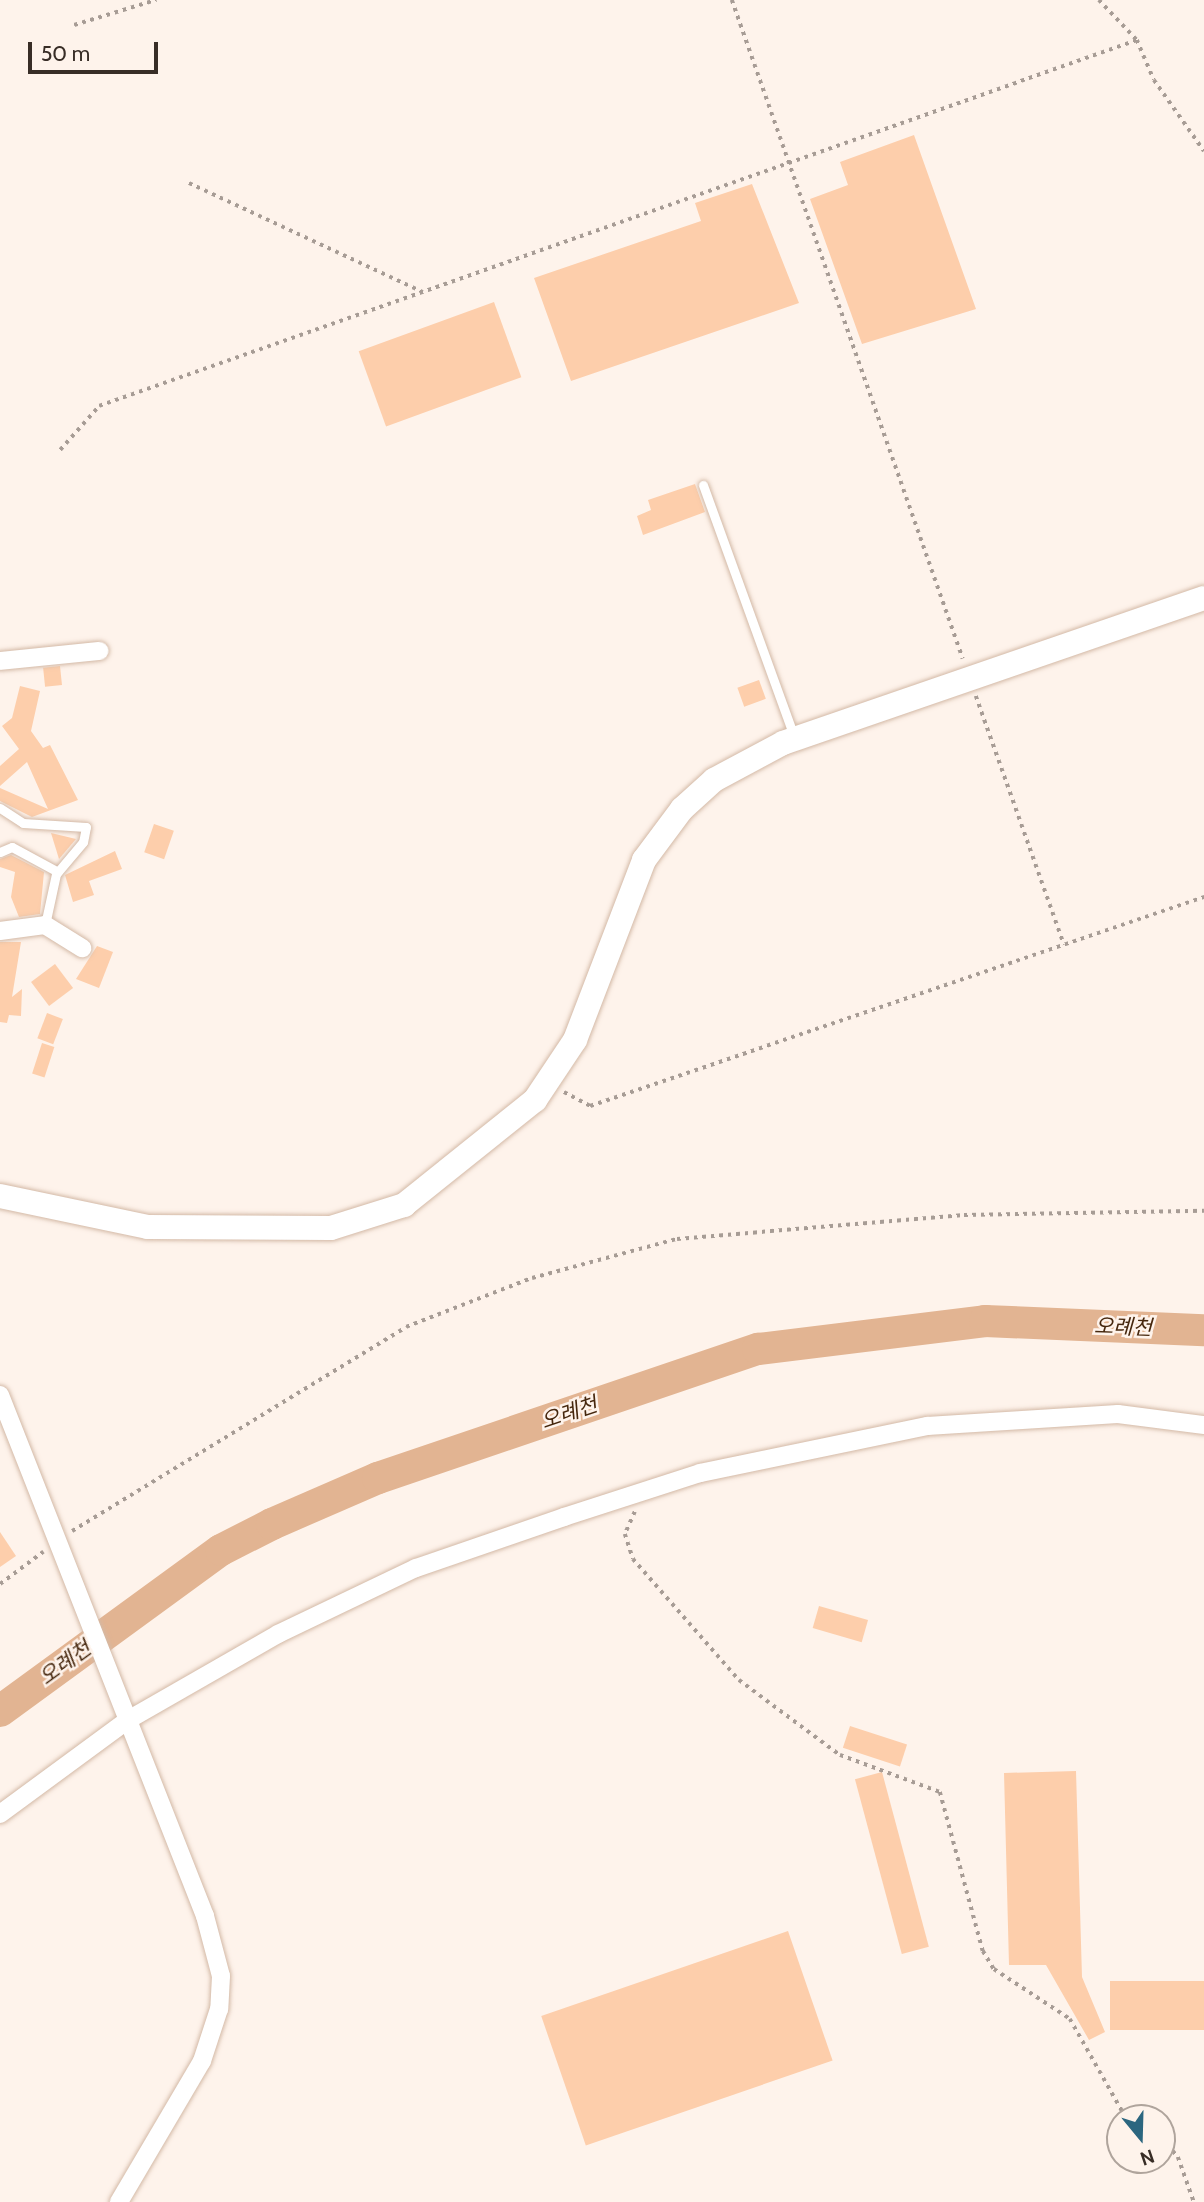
<!DOCTYPE html>
<html>
<head>
<meta charset="utf-8">
<style>
  body { margin:0 }
  #map { position:relative; width:1204px; height:2202px; overflow:hidden; background:#fef3eb; font-family:Cabin,"Noto Sans KR",sans-serif }
  div>[style] { position:absolute }
  .river>* { height:32px; margin:-16px; padding:0 16px; transform-origin:16px; border-radius:16px; background:#e2b492 }
  .building>* { inset:0; background:#fdceab; transform-origin:0 0 }
  .path>* { height:3.5px; margin-top:-1.75px; transform-origin:0; background:repeating-linear-gradient(90deg,#a79c95 0 3.5px,transparent 0 8.5px) }
  .roads { filter:drop-shadow(0 0 2px #d3b9a6) drop-shadow(0 0 2px #d3b9a6) }
  .lane>* { height:9px; margin:-4.5px; padding:0 4.5px; transform-origin:4.5px; border-radius:4.5px; background:#fff }
  .street>* { height:18px; margin:-9px; padding:0 9px; transform-origin:9px; border-radius:9px; background:#fff }
  .secondary>* { height:24px; margin:-12px; padding:0 12px; transform-origin:12px; border-radius:12px; background:#fff }
  span { translate:-50% -50%; white-space:nowrap; text-align:center; line-height:1.15; -webkit-text-stroke:5px #fef3eb; paint-order:stroke }
  .water-label { font-size:21px; color:#46270d; font-style:italic }
  .north { position:absolute; left:1106px; top:2104px; width:70px; height:70px; box-sizing:border-box; background:#fef3eb; border:2px solid #afa49c; border-radius:50%; rotate:161deg; font-size:19px; font-weight:700; line-height:28px; text-align:center; color:#382d26 }
  .north::after { content:''; display:block; margin:auto; width:24px; height:32px; background:#2c667f; clip-path:polygon(50% 0,100% 100%,50% 72%,0 100%) }
  .scale { position:absolute; left:28px; top:42px; width:130px; height:32px; box-sizing:border-box; border:4px solid #382d26; border-top:0; padding-left:9px; font-size:21px; line-height:24px; white-space:nowrap; color:#382d26; -webkit-text-stroke:5px #fef3eb; paint-order:stroke }
</style>
</head>
<body>
<div id="map">
  <div class="river">
    <div style="left:0;top:1711px;width:273px;rotate:-36.1deg"></div>
    <div style="left:221px;top:1550px;width:57px;rotate:-27deg"></div>
    <div style="left:272px;top:1524px;width:116px;rotate:-23.5deg"></div>
    <div style="left:378px;top:1478px;width:401px;rotate:-18.8deg"></div>
    <div style="left:758px;top:1349px;width:229px;rotate:-7deg"></div>
    <div style="left:985px;top:1321px;width:219px;rotate:2.4deg"></div>
  </div>
  <div class="building">
    <div style="clip-path:polygon(914px 135px,976px 309px,862px 344px,810px 199px,848px 185px,840px 162px)"></div>
    <div style="clip-path:polygon(752px 184px,799px 303px,571px 381px,534px 278px,701px 221px,695px 203px)"></div>
    <div style="left:494px;top:302px;width:80px;height:144px;rotate:70deg"></div>
    <div style="clip-path:polygon(695px 484px,705px 512px,643px 535px,637px 516px,651px 510px,648px 500px)"></div>
    <div style="left:60px;top:666px;width:19px;height:17px;rotate:84deg"></div>
    <div style="left:759px;top:680px;width:20px;height:23px;rotate:70deg"></div>
    <div style="clip-path:polygon(20px 686px,40px 691px,31px 731px,43px 748px,50px 745px,78px 800px,32px 817px,0 801px,0 788px,48px 809px,27px 762px,0 786px,0 766px,19px 749px,2px 726px,12px 718px)"></div>
    <div style="left:154px;top:824px;width:21px;height:30px;rotate:19deg"></div>
    <div style="clip-path:polygon(51px 833px,76px 839px,59px 859px)"></div>
    <div style="clip-path:polygon(115px 851px,122px 869px,89px 881px,94px 895px,73px 902px,65px 875px)"></div>
    <div style="clip-path:polygon(11px 855px,44px 872px,40px 914px,19px 917px,11px 897px,15px 872px,0 867px,0 859px)"></div>
    <div style="clip-path:polygon(0 942px,21px 942px,12px 997px,22px 989px,21px 1016px,9px 1015px,7px 1023px,0 1022px)"></div>
    <div style="clip-path:polygon(97px 946px,113px 952px,99px 988px,76px 979px)"></div>
    <div style="left:55px;top:964px;width:30px;height:30px;rotate:53deg"></div>
    <div style="left:47px;top:1013px;width:17px;height:27px;rotate:21deg"></div>
    <div style="left:42px;top:1043px;width:13px;height:32px;rotate:18deg"></div>
    <div style="clip-path:polygon(0 1532px,16px 1556px,0 1567px)"></div>
    <div style="left:819px;top:1606px;width:51px;height:23px;rotate:16deg"></div>
    <div style="left:850px;top:1726px;width:60px;height:23px;rotate:18deg"></div>
    <div style="clip-path:polygon(1076px 1771px,1082px 1977px,1105px 2032px,1089px 2040px,1046px 1965px,1009px 1965px,1004px 1773px)"></div>
    <div style="left:882px;top:1772px;width:181px;height:28px;rotate:75deg"></div>
    <div style="left:788px;top:1931px;width:137px;height:261px;rotate:71deg"></div>
    <div style="left:1204px;top:1981px;width:49px;height:94px;rotate:90deg"></div>
  </div>
  <div class="path">
    <div style="left:732px;top:0;width:698px;rotate:70.68deg"></div>
    <div style="left:1099px;top:0;width:55px;rotate:46.5deg"></div>
    <div style="left:1137px;top:40px;width:43px;rotate:67deg"></div>
    <div style="left:1154px;top:80px;width:87px;rotate:54.8deg"></div>
    <div style="left:74px;top:25px;width:86px;rotate:-17deg"></div>
    <div style="left:189px;top:183px;width:258px;rotate:25deg"></div>
    <div style="left:60px;top:450px;width:59px;rotate:-48.4deg"></div>
    <div style="left:99px;top:406px;width:1101px;rotate:-19.42deg"></div>
    <div style="left:976px;top:696px;width:264px;rotate:70.5deg"></div>
    <div style="left:564px;top:1092px;width:30px;rotate:28deg"></div>
    <div style="left:590px;top:1106px;width:649px;rotate:-18.8deg"></div>
    <div style="left:635px;top:1512px;width:24px;rotate:114deg"></div>
    <div style="left:625px;top:1534px;width:26px;rotate:72deg"></div>
    <div style="left:633px;top:1559px;width:161px;rotate:48.8deg"></div>
    <div style="left:739px;top:1680px;width:126px;rotate:36.6deg"></div>
    <div style="left:840px;top:1755px;width:107px;rotate:20.3deg"></div>
    <div style="left:940px;top:1792px;width:165px;rotate:74.9deg"></div>
    <div style="left:983px;top:1951px;width:21px;rotate:59deg"></div>
    <div style="left:994px;top:1969px;width:91px;rotate:33.3deg"></div>
    <div style="left:1070px;top:2019px;width:114px;rotate:60.5deg"></div>
    <div style="left:72px;top:1531px;width:391px;rotate:-31.4deg"></div>
    <div style="left:406px;top:1327px;width:135px;rotate:-21.3deg"></div>
    <div style="left:532px;top:1278px;width:150px;rotate:-15.1deg"></div>
    <div style="left:677px;top:1239px;width:288px;rotate:-4.8deg"></div>
    <div style="left:964px;top:1215px;width:240px;rotate:-1deg"></div>
    <div style="left:0;top:1584px;width:54px;rotate:-36.7deg"></div>
    <div style="left:1162px;top:2138px;width:25px;rotate:50deg"></div>
    <div style="left:1178px;top:2157px;width:48px;rotate:70.4deg"></div>
  </div>
  <div class="roads">
    <div class="lane">
      <div style="left:703px;top:485px;width:268px;rotate:70.1deg"></div>
      <div style="left:0;top:808px;width:27px;rotate:33deg"></div>
      <div style="left:23px;top:823px;width:63px;rotate:3.6deg"></div>
      <div style="left:86px;top:827px;width:15px;rotate:101deg"></div>
      <div style="left:83px;top:842px;width:42px;rotate:130.2deg"></div>
      <div style="left:56px;top:874px;width:52px;rotate:102.2deg"></div>
      <div style="left:0;top:852px;width:13px;rotate:-23deg"></div>
      <div style="left:12px;top:847px;width:52px;rotate:28.5deg"></div>
    </div>
    <div class="street">
      <div style="left:0;top:661px;width:100px;rotate:-5.8deg"></div>
      <div style="left:0;top:931px;width:45px;rotate:-7.6deg"></div>
      <div style="left:45px;top:925px;width:44px;rotate:31.9deg"></div>
      <div style="left:0;top:1395px;width:560px;rotate:68.52deg"></div>
      <div style="left:205px;top:1916px;width:62px;rotate:75.1deg"></div>
      <div style="left:221px;top:1976px;width:33px;rotate:93deg"></div>
      <div style="left:219px;top:2009px;width:55px;rotate:108.1deg"></div>
      <div style="left:202px;top:2061px;width:164px;rotate:120.5deg"></div>
      <div style="left:0;top:1814px;width:159px;rotate:-36.3deg"></div>
      <div style="left:128px;top:1720px;width:173px;rotate:-29.8deg"></div>
      <div style="left:278px;top:1634px;width:153px;rotate:-25.6deg"></div>
      <div style="left:416px;top:1568px;width:157px;rotate:-19deg"></div>
      <div style="left:564px;top:1517px;width:143px;rotate:-17.9deg"></div>
      <div style="left:700px;top:1473px;width:232px;rotate:-11.7deg"></div>
      <div style="left:927px;top:1426px;width:191px;rotate:-3.6deg"></div>
      <div style="left:1118px;top:1414px;width:87px;rotate:7.3deg"></div>
    </div>
    <div class="secondary">
      <div style="left:0;top:1196px;width:151px;rotate:11.8deg"></div>
      <div style="left:148px;top:1227px;width:183px;rotate:0.3deg"></div>
      <div style="left:331px;top:1228px;width:77px;rotate:-17.5deg"></div>
      <div style="left:404px;top:1205px;width:168px;rotate:-38.7deg"></div>
      <div style="left:535px;top:1100px;width:72px;rotate:-56.3deg"></div>
      <div style="left:575px;top:1040px;width:193px;rotate:-69deg"></div>
      <div style="left:644px;top:860px;width:64px;rotate:-53.3deg"></div>
      <div style="left:682px;top:809px;width:43px;rotate:-42.2deg"></div>
      <div style="left:714px;top:780px;width:78px;rotate:-28.2deg"></div>
      <div style="left:783px;top:743px;width:445px;rotate:-19deg"></div>
    </div>
  </div>
  <div class="water-label">
    <span style="left:1123px;top:1327px;rotate:2deg">오례천</span>
    <span style="left:569px;top:1413px;rotate:-19deg">오례천</span>
    <span style="left:65px;top:1663px;rotate:-36deg">오례천</span>
  </div>
  <div class="north">N</div>
  <div class="scale">50 m</div>
</div>
</body>
</html>
